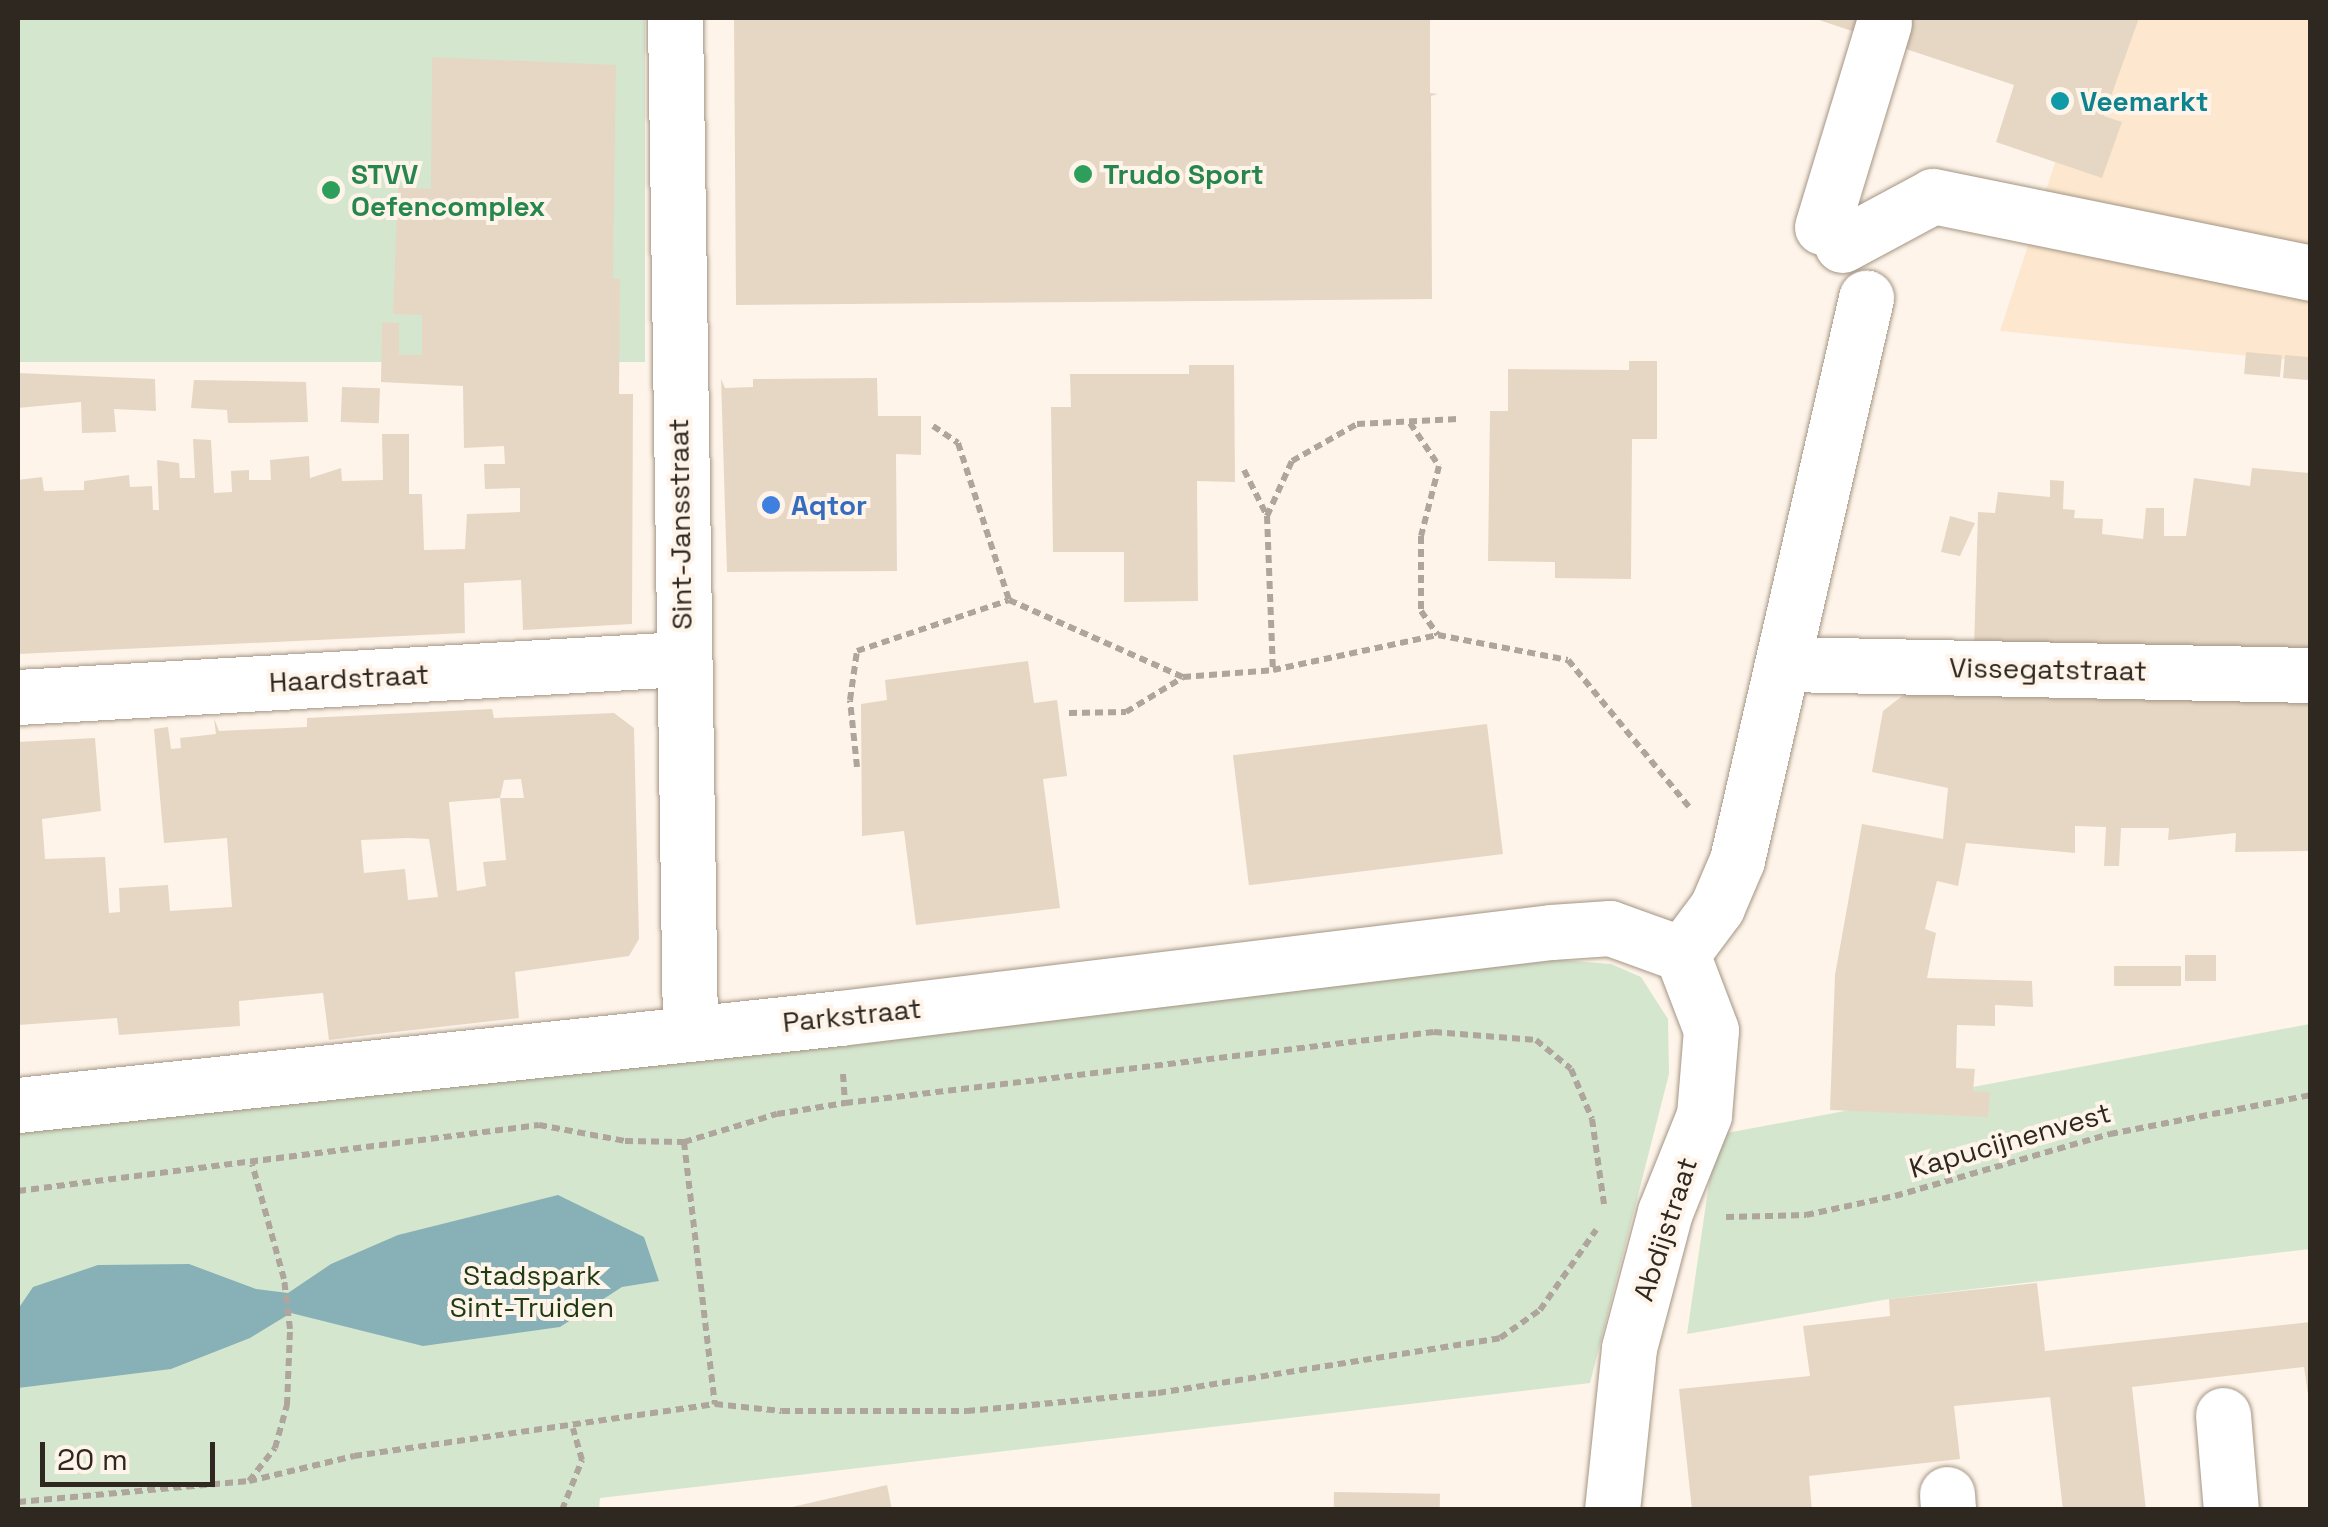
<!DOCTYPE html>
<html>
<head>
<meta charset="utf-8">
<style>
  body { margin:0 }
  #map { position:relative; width:2328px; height:1527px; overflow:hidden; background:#fef4e9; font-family:"Space Grotesk",sans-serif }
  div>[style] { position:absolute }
  .built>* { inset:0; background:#fde8cf }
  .green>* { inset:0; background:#d5e6ce; transform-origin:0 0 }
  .water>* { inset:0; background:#87b1b7 }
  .building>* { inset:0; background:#e6d7c4; transform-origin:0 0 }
  .path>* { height:6px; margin-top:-3px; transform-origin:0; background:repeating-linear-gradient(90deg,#aea59c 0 8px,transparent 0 13px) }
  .roads { filter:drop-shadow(0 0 2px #a49584) drop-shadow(0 0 2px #a49584) }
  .minor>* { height:55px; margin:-27.5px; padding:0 27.5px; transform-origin:27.5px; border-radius:27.5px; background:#fff }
  .dots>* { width:28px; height:28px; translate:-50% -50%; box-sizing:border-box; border:5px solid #fef4e9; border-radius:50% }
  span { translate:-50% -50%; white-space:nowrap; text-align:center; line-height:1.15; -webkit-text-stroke:8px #fef4e9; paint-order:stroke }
  .culture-label { font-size:28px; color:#0d838f; font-weight:700 }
  .left { translate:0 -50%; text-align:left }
  .leisure-label { font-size:28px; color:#27864d; font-weight:700 }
  .shop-label { font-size:28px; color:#366cbe; font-weight:700 }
  .street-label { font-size:28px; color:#2e2821 }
  .park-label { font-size:28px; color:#1e3b11 }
  .frame { position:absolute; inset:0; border:20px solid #2e2821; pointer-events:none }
  .scale { position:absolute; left:40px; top:1442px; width:175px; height:45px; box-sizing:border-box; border:5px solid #2e2821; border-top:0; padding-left:12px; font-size:30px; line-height:35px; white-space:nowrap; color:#2e2821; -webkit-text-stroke:8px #fef4e9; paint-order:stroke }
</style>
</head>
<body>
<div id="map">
  <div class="built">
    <div style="clip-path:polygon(2127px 18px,2310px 18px,2310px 362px,2000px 331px,2063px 138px,2096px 106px)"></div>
  </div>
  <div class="green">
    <div style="left:18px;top:18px;width:627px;height:344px"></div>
    <div style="clip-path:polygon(1560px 960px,1611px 964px,1641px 977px,1668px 1019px,1669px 1074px,1590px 1383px,600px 1498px,599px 1509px,18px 1509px,18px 1128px)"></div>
    <div style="clip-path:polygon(2310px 1024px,2310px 1249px,1889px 1299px,1687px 1334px,1716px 1135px)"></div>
  </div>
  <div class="water">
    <div style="clip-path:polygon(558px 1195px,644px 1237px,659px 1281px,622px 1287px,560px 1327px,423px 1346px,291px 1313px,250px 1338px,171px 1369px,18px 1388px,18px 1309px,33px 1287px,98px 1265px,189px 1264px,256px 1289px,288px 1293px,331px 1264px,398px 1235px)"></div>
  </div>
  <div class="building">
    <div style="clip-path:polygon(734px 18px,1430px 18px,1430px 93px,1438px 94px,1431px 96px,1432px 299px,736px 305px)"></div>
    <div style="clip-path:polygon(1813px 18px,2139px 18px,2104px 116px,2122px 122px,2102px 178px,1996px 142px,2014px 85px)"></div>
    <div style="clip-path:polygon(432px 57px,616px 65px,613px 278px,620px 279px,619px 394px,633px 394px,632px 624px,523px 630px,521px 580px,464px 583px,465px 633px,18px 654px,18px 480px,42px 477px,44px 491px,84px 490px,84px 481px,129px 475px,130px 487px,152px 486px,153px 510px,159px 510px,157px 460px,179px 463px,180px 478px,195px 478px,193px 439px,211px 440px,214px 493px,232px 492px,231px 471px,249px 470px,249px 480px,271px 480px,270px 460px,309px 456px,310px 478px,341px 468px,342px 481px,383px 480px,382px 434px,409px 434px,409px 494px,422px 494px,424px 550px,465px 549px,467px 514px,520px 512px,520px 488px,485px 489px,484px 464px,505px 464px,504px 446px,464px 448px,463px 386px,381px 382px,382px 322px,399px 323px,399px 355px,422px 355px,422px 315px,393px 314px,398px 187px,431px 189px)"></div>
    <div style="left:2246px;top:352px;width:36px;height:22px;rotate:5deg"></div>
    <div style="left:2285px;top:355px;width:25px;height:23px;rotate:5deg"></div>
    <div style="clip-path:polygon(1629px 361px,1657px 361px,1657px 439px,1632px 439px,1631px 579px,1555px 578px,1555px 562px,1488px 561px,1490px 411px,1508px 411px,1508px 369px,1629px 370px)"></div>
    <div style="clip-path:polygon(1189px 365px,1234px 365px,1235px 482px,1197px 481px,1198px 601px,1124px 602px,1124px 552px,1053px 552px,1051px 407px,1071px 407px,1070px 374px,1189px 374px)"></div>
    <div style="clip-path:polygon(18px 373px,155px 379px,156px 411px,114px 409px,116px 432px,82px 433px,81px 402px,18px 408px)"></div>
    <div style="clip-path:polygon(877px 378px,878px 416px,921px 416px,921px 455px,896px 454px,897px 571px,727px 572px,721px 379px,725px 388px,753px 387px,753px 379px)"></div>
    <div style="clip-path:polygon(194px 380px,306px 382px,308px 422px,228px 423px,227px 410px,191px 408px)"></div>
    <div style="left:342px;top:387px;width:38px;height:35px;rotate:2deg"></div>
    <div style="clip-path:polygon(2252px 468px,2310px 473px,2310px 653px,1974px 649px,1978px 512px,1995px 513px,1998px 492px,2050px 497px,2050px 480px,2064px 481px,2063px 509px,2075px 510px,2074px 518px,2103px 519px,2102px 534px,2143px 539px,2146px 508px,2164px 508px,2164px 536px,2186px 536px,2194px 478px,2250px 486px)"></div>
    <div style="clip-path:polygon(1950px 516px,1975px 523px,1960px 556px,1941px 552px)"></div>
    <div style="clip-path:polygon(1028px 661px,1034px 703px,1057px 700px,1067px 776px,1043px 779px,1060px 908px,916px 925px,904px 831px,862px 836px,861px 704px,887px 700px,885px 680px)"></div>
    <div style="clip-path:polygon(1911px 689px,2310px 693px,2310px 851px,2235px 852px,2236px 833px,2168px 840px,2169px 828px,2121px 828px,2119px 866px,2104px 866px,2106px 827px,2075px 826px,2075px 853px,1966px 843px,1958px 886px,1937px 881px,1925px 929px,1936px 933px,1927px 978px,2032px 981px,2033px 1007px,1995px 1005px,1995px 1026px,1957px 1025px,1956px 1068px,1975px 1069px,1973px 1091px,1990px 1092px,1988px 1117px,1830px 1110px,1835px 975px,1862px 824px,1943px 839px,1948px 788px,1872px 772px,1883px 711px)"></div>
    <div style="clip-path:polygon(evenodd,492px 709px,494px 718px,614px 713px,634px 728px,639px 939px,629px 956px,515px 972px,519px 1018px,377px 1034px,329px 1040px,323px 993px,239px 1001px,240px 1026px,119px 1035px,117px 1018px,18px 1025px,18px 742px,95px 738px,101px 811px,42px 819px,45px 859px,105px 857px,109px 913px,120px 912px,119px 888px,168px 885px,170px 911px,232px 907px,227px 838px,164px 843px,154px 729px,168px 727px,171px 749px,181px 748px,180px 738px,216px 734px,214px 718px,219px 731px,307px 727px,307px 718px,492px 709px,521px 779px,524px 798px,500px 798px,506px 860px,483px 862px,486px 886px,457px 891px,449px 802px,500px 798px,504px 780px,521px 779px,492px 709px,407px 838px,429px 839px,438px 897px,408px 900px,405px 869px,364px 873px,361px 840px,407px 838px)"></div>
    <div style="left:1487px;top:724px;width:131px;height:256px;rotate:83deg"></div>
    <div style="left:2185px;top:955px;width:31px;height:26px"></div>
    <div style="left:2181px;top:966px;width:20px;height:67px;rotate:90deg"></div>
    <div style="clip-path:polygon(2037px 1283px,2045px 1351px,2310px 1322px,2310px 1408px,2304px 1367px,2132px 1387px,2146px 1510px,2063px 1510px,2050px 1397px,1954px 1406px,1960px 1459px,1809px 1476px,1812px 1510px,1692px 1510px,1679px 1389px,1810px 1376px,1803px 1326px,1890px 1316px,1889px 1299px)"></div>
    <div style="clip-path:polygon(887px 1485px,892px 1510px,788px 1510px,788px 1508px)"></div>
    <div style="left:1334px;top:1492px;width:106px;height:18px;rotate:1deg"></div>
  </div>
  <div class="path">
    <div style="left:1410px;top:423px;width:52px;rotate:56deg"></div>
    <div style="left:1439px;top:466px;width:72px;rotate:104.4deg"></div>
    <div style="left:1421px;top:536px;width:75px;rotate:90deg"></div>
    <div style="left:1421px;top:611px;width:29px;rotate:55deg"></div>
    <div style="left:933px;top:426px;width:30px;rotate:34deg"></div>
    <div style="left:958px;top:443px;width:165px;rotate:72deg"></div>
    <div style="left:1244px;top:470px;width:51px;rotate:63.4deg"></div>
    <div style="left:1267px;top:516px;width:154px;rotate:87.8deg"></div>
    <div style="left:1267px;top:516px;width:60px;rotate:-65.6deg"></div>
    <div style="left:1292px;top:461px;width:75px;rotate:-29.6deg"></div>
    <div style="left:1357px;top:424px;width:101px;rotate:-2.8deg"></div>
    <div style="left:1069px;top:713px;width:57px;rotate:-1deg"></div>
    <div style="left:1126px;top:712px;width:66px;rotate:-31.3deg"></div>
    <div style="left:857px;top:767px;width:67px;rotate:-96deg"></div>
    <div style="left:850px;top:700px;width:49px;rotate:-81.9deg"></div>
    <div style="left:857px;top:651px;width:160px;rotate:-18.5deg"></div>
    <div style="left:1009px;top:600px;width:190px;rotate:23.9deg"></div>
    <div style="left:1183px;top:677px;width:90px;rotate:-4.4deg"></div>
    <div style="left:1273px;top:670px;width:169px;rotate:-12deg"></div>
    <div style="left:1438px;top:635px;width:132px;rotate:10.9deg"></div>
    <div style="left:1568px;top:660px;width:190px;rotate:50.5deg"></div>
    <div style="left:843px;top:1074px;width:29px;rotate:86deg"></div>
    <div style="left:684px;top:1142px;width:264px;rotate:83.3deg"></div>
    <div style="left:18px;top:1191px;width:525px;rotate:-7.22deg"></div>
    <div style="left:539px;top:1125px;width:87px;rotate:10.5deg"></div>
    <div style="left:625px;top:1141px;width:59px;rotate:1deg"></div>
    <div style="left:684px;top:1142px;width:97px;rotate:-16.8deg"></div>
    <div style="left:777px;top:1114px;width:69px;rotate:-9.2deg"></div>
    <div style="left:845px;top:1103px;width:593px;rotate:-6.87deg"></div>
    <div style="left:1434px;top:1032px;width:102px;rotate:4.5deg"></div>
    <div style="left:1536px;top:1040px;width:45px;rotate:39.6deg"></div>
    <div style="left:1571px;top:1069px;width:54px;rotate:67.2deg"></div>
    <div style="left:1592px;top:1119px;width:86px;rotate:82deg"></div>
    <div style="left:1726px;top:1217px;width:80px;rotate:-1.4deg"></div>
    <div style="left:1806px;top:1215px;width:91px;rotate:-12.1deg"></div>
    <div style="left:1895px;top:1196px;width:224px;rotate:-16.1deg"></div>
    <div style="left:2110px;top:1134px;width:204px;rotate:-11deg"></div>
    <div style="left:249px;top:1481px;width:42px;rotate:-51.8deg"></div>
    <div style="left:275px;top:1448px;width:45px;rotate:-74.4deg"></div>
    <div style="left:287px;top:1405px;width:76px;rotate:-87.7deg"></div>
    <div style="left:290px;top:1329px;width:50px;rotate:-96.8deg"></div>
    <div style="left:284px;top:1279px;width:119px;rotate:-105.5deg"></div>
    <div style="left:18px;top:1502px;width:232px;rotate:-5.2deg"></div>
    <div style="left:249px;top:1481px;width:108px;rotate:-13.4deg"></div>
    <div style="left:354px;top:1456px;width:365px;rotate:-8.2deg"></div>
    <div style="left:715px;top:1404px;width:67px;rotate:6deg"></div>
    <div style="left:782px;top:1411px;width:185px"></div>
    <div style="left:967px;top:1411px;width:192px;rotate:-5.4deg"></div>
    <div style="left:1158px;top:1393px;width:346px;rotate:-9.1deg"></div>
    <div style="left:1500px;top:1338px;width:49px;rotate:-35deg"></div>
    <div style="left:1540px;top:1310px;width:98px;rotate:-55deg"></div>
    <div style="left:562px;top:1510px;width:54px;rotate:-68.2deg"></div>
    <div style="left:582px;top:1460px;width:33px;rotate:-106deg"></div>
  </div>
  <div class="roads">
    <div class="minor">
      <div style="left:675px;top:18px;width:1012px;rotate:89.15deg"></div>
      <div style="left:1822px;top:227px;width:213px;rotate:-73.1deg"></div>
      <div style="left:1842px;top:245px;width:103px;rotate:-28.3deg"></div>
      <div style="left:1933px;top:196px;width:385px;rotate:11.5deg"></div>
      <div style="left:1786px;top:664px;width:524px;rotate:1.2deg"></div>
      <div style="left:18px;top:697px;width:664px;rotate:-3.28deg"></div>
      <div style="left:1682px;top:954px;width:59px;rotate:-53.3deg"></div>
      <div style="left:1717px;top:907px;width:51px;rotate:-66.9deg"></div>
      <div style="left:1737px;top:860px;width:577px;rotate:-77.07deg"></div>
      <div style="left:18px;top:1105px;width:827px;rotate:-6.04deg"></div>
      <div style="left:840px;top:1018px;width:716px;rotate:-6.9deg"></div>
      <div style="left:1551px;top:932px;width:59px;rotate:-3.9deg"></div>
      <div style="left:1610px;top:928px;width:77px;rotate:19.9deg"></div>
      <div style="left:2223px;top:1415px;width:95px;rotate:85.2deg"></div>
      <div style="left:1947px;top:1494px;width:16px;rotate:86deg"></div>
      <div style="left:1612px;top:1510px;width:163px;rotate:-84deg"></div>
      <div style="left:1629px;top:1348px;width:141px;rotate:-75.2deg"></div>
      <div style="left:1665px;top:1212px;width:105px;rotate:-68.1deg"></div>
      <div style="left:1704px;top:1115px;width:85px;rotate:-85.3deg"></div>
      <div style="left:1711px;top:1030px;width:81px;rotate:-110.9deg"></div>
    </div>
  </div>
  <div class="dots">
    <div style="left:2060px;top:101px;background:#0f9aa8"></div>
    <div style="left:1083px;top:174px;background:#2e9e5b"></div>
    <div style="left:331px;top:190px;background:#2e9e5b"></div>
    <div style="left:771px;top:505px;background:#3f7fe0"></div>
  </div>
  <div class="culture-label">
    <span class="left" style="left:2080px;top:101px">Veemarkt</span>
  </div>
  <div class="leisure-label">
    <span class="left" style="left:351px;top:190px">STVV<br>Oefencomplex</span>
    <span class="left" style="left:1103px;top:174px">Trudo Sport</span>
  </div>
  <div class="shop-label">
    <span class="left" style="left:791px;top:505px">Aqtor</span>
  </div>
  <div class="street-label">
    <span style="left:680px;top:524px;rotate:-91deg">Sint-Jansstraat</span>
    <span style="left:2048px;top:669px;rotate:1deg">Vissegatstraat</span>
    <span style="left:349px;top:678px;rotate:-3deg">Haardstraat</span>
    <span style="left:852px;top:1015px;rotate:-6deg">Parkstraat</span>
    <span style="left:2010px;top:1140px;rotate:-16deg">Kapucijnenvest</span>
    <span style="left:1665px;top:1229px;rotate:-72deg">Abdijstraat</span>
  </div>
  <div class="park-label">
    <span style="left:532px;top:1291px">Stadspark<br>Sint-Truiden</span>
  </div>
  <div class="frame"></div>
  <div class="scale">20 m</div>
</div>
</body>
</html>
